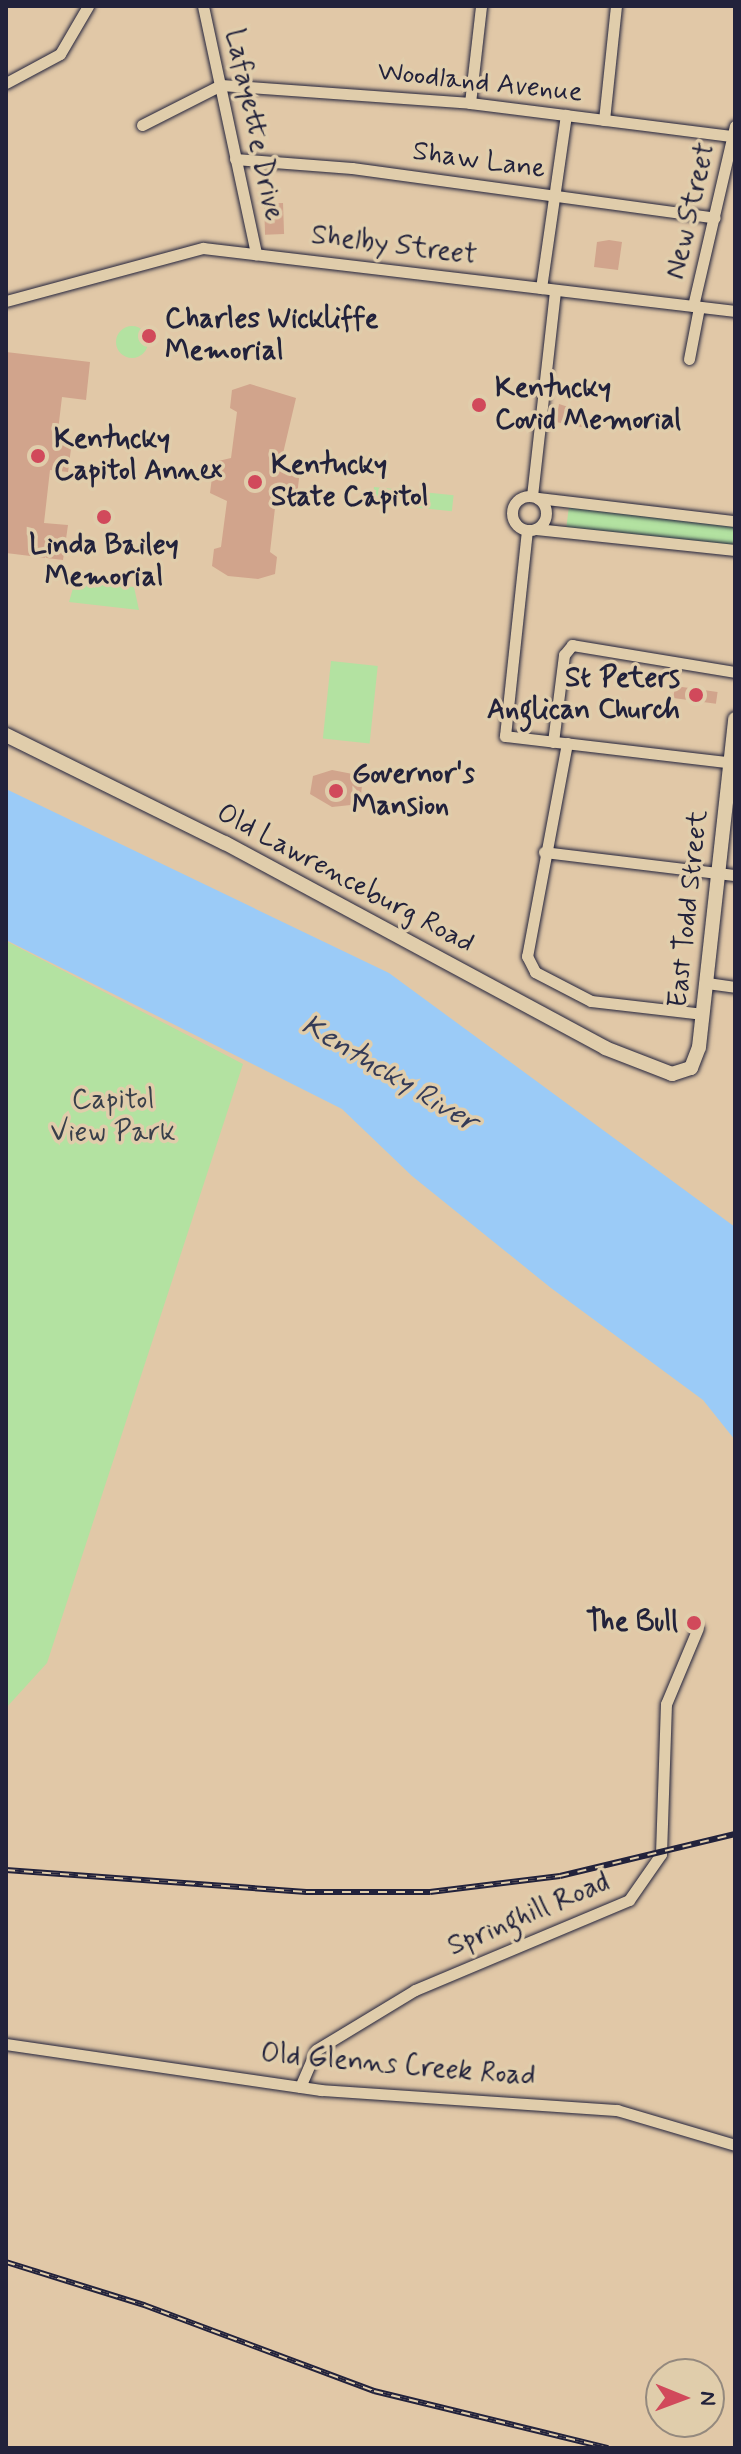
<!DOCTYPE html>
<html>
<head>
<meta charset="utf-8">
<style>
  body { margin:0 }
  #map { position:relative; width:741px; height:2454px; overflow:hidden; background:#e1c8a7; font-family:Mynerve,sans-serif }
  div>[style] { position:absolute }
  .green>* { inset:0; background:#b3e2a1; transform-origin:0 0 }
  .round { border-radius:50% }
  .water>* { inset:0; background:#9bcbf7 }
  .building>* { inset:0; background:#d1a48c; transform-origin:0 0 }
  .roads { filter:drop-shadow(0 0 2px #22223b) drop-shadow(0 0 2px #22223b) }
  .minor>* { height:11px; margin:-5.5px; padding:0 5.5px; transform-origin:5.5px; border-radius:5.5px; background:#e0cdab }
  .minor>.ring { margin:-5.5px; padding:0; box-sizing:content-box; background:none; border:11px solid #e0cdab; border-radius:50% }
  .major>* { height:14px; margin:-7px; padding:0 7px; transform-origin:7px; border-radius:7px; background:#e0cdab }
  .rail>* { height:6px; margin-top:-3px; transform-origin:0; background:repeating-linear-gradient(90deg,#e0cdab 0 9px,#22223b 0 18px); box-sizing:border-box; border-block:2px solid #22223b }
  .dots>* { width:22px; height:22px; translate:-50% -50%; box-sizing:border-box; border:4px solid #e0cdab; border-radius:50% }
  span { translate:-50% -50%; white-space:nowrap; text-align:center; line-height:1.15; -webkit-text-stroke:7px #e0cdab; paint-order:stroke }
  .street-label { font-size:28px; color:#22223b }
  .poi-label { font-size:28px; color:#22223b; font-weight:700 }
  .left { translate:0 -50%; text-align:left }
  .right { translate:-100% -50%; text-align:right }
  .park-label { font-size:28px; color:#383f4a }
  .water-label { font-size:30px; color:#343b57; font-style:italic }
  .frame { position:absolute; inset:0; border:8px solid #22223b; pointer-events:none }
  .north { position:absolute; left:645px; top:2358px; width:80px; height:80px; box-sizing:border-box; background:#e0cdab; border:2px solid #94897e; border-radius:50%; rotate:91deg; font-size:22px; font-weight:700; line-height:32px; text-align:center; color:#22223b }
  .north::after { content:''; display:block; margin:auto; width:28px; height:36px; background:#d1495b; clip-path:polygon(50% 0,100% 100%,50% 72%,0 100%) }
</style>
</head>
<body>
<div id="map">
  <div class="green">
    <div class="round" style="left:116px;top:326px;width:32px;height:32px"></div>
    <div style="left:374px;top:487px;width:80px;height:16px;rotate:6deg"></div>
    <div style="left:569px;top:506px;width:167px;height:24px;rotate:7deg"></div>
    <div style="clip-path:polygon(101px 575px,113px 585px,134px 587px,139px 610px,69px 602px,75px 581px)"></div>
    <div style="left:331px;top:661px;width:47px;height:78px;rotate:6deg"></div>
    <div style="clip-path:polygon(6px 941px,243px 1064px,47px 1663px,6px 1708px)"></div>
  </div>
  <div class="water">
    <div style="clip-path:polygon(6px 789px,389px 973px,735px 1227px,735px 1440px,703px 1400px,551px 1288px,412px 1176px,342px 1109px,6px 940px)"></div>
  </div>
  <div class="building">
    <div style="left:283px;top:203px;width:31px;height:19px;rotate:88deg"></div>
    <div style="clip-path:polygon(609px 240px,622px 242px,618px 270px,594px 267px,597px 242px)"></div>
    <div style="clip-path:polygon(6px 352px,90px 362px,86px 400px,62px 397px,57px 439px,72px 441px,68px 472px,50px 470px,44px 523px,68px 525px,63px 560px,6px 553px)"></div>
    <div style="clip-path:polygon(250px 384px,296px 398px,281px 462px,300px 470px,296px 504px,275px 508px,270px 552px,277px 557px,275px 574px,258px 579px,228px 576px,212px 566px,214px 549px,221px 547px,227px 501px,210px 493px,214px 462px,231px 458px,237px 412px,230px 408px,232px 390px)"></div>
    <div style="clip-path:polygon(559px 404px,587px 413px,586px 428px,556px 422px)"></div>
    <div style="left:675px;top:686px;width:43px;height:12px;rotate:8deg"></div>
    <div style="clip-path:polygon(332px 770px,363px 776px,360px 804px,332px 807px,310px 794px,313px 776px)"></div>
  </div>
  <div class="roads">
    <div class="minor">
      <div style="left:203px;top:6px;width:254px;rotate:77.9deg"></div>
      <div style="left:6px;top:83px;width:61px;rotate:-28.2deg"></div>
      <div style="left:60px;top:54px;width:56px;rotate:-59.7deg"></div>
      <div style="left:470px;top:103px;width:98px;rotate:-83.5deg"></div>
      <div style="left:604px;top:120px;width:115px;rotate:-84deg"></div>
      <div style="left:142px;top:125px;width:89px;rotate:-26.9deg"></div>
      <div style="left:221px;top:85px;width:250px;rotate:4.1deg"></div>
      <div style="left:470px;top:103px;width:265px;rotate:7.2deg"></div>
      <div style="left:235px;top:159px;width:117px;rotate:4.4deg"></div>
      <div style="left:352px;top:168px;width:366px;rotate:7.8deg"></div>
      <div style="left:541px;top:288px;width:175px;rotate:-81.8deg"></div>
      <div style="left:6px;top:301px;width:204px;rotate:-15.1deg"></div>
      <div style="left:203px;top:248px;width:536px;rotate:6.75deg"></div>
      <div style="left:693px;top:306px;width:185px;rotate:-76.9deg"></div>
      <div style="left:689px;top:359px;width:53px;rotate:-79.1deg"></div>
      <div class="ring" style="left:512px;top:496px;width:23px;height:23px"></div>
      <div style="left:532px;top:496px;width:207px;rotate:-83.6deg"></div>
      <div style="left:538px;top:498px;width:198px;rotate:6.7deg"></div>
      <div style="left:536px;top:529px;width:200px;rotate:6deg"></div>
      <div style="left:527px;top:530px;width:207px;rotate:96.1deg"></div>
      <div style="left:505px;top:736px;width:232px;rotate:6.7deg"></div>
      <div style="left:553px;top:742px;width:88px;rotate:-82.8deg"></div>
      <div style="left:564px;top:655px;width:13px;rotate:-51deg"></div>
      <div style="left:572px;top:645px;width:165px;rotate:9.4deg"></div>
      <div style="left:567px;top:743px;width:217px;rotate:100.6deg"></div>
      <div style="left:527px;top:956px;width:18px;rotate:63deg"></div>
      <div style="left:535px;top:972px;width:63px;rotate:27.4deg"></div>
      <div style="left:591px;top:1001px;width:113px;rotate:6.6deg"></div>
      <div style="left:544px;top:852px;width:192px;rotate:6.9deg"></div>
      <div style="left:707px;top:983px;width:28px;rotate:8deg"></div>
      <div style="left:6px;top:2044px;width:318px;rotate:8.3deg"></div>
      <div style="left:321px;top:2090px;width:297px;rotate:3.9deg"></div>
      <div style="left:617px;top:2110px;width:123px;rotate:16.5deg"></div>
      <div style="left:300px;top:2087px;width:40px;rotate:-66.6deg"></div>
      <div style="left:316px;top:2050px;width:116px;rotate:-31.2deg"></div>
      <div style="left:415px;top:1990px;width:232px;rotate:-22.8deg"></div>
      <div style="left:629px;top:1900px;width:56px;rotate:-55.2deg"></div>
      <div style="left:661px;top:1854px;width:150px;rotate:-88.1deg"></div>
      <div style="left:666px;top:1704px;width:82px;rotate:-67.2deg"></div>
    </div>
    <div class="major">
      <div style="left:6px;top:735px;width:244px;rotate:26.3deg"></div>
      <div style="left:225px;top:843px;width:432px;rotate:28.3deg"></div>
      <div style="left:605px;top:1048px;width:72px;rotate:21.2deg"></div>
      <div style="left:672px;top:1074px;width:20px;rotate:-18deg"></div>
      <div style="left:691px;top:1068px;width:22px;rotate:-69deg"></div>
      <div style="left:699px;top:1047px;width:330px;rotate:-83.7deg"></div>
    </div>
  </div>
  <div class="rail">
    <div style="left:6px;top:1870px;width:301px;rotate:4.2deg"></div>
    <div style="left:306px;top:1892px;width:124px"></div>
    <div style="left:430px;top:1892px;width:131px;rotate:-7deg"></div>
    <div style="left:560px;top:1876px;width:180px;rotate:-13.5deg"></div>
    <div style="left:6px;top:2262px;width:145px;rotate:17.3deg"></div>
    <div style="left:144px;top:2305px;width:246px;rotate:20.5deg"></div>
    <div style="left:374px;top:2391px;width:241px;rotate:13.7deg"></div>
  </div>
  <div class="dots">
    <div style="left:149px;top:336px;background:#d1495b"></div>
    <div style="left:479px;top:405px;background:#d1495b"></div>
    <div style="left:38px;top:456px;background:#d1495b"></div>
    <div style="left:255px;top:482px;background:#d1495b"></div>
    <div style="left:104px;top:517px;background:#d1495b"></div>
    <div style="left:696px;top:695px;background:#d1495b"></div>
    <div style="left:336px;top:791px;background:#d1495b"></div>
    <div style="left:694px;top:1623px;background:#d1495b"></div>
  </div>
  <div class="street-label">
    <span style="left:480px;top:83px;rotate:6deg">Woodland Avenue</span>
    <span style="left:253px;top:125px;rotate:78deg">Lafayette Drive</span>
    <span style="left:479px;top:161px;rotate:8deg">Shaw Lane</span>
    <span style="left:691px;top:211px;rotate:-77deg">New Street</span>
    <span style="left:394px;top:246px;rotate:7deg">Shelby Street</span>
    <span style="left:345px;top:879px;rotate:28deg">Old Lawrenceburg Road</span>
    <span style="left:689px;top:909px;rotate:-84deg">East Todd Street</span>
    <span style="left:529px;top:1915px;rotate:-23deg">Springhill Road</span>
    <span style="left:398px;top:2066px;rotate:5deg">Old Glenns Creek Road</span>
  </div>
  <div class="poi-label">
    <span class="left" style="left:165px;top:336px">Charles Wickliffe<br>Memorial</span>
    <span class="left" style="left:495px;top:405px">Kentucky<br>Covid Memorial</span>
    <span class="left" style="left:54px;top:456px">Kentucky<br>Capitol Annex</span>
    <span class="left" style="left:271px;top:482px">Kentucky<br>State Capitol</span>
    <span style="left:104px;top:562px">Linda Bailey<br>Memorial</span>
    <span class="right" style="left:680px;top:695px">St Peters<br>Anglican Church</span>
    <span class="left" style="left:352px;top:791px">Governor's<br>Mansion</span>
    <span class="right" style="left:678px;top:1623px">The Bull</span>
  </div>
  <div class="park-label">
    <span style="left:113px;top:1117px">Capitol<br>View Park</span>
  </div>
  <div class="water-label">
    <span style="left:389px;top:1074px;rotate:31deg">Kentucky River</span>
  </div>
  <div class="frame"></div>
  <div class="north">N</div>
</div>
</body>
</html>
